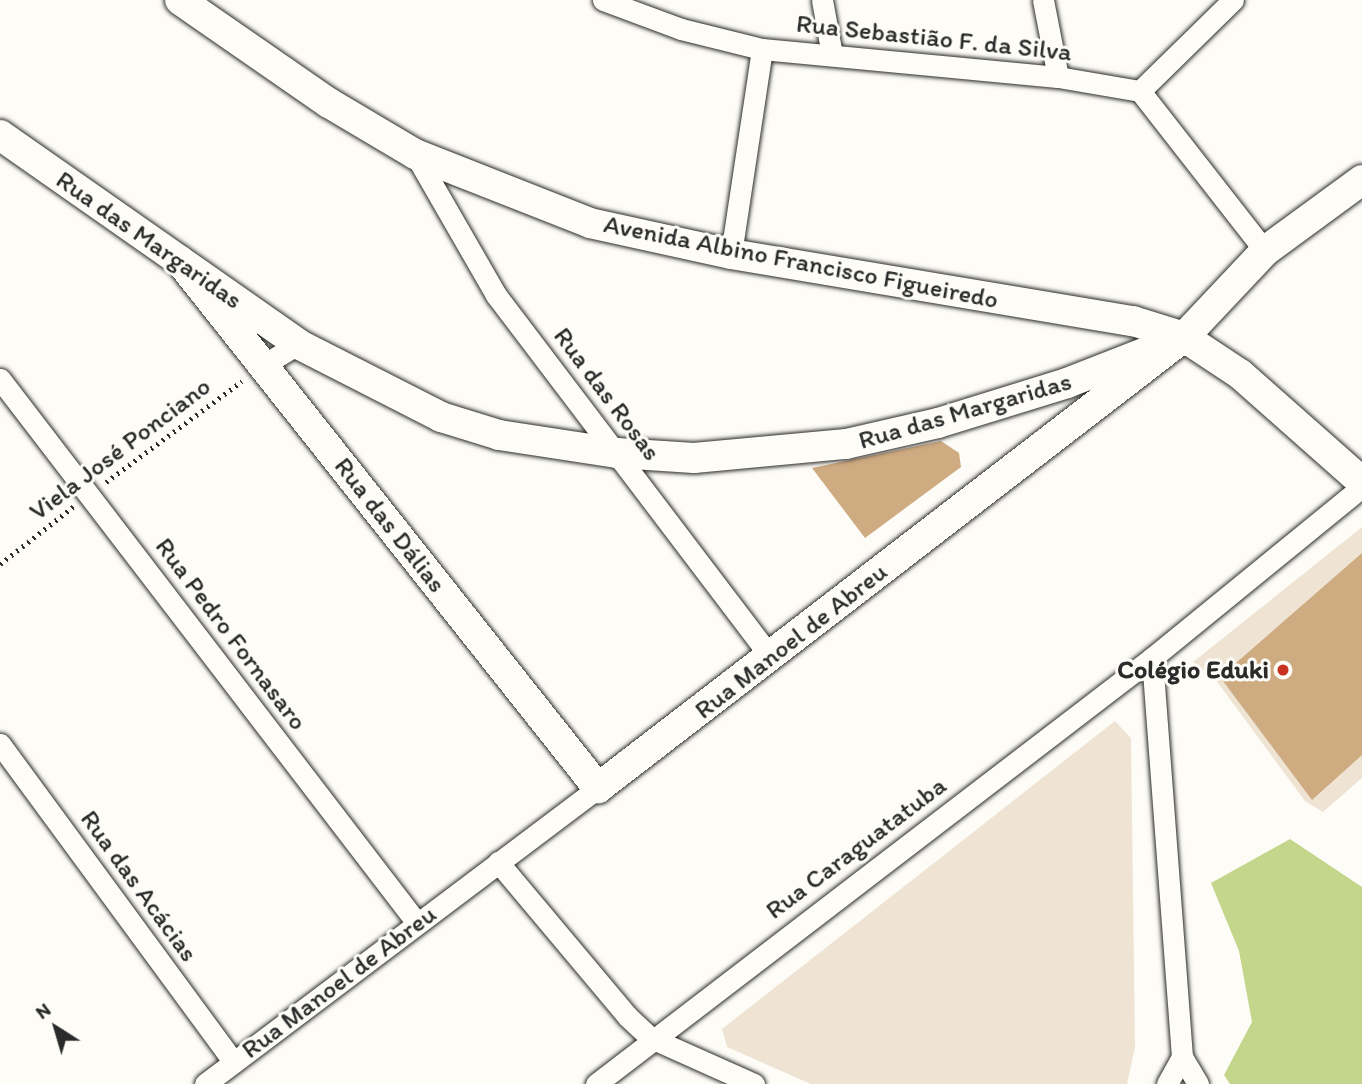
<!DOCTYPE html>
<html>
<head>
<meta charset="utf-8">
<style>
  body { margin:0 }
  #map { position:relative; width:1362px; height:1084px; overflow:hidden; background:#fdfcf7; font-family:Itim,sans-serif }
  div>[style] { position:absolute }
  .built>* { inset:0; background:#efe4d4 }
  .green>* { inset:0; background:#c3d68c }
  .building>* { inset:0; background:#ceab81 }
  .path>* { height:4.5px; margin-top:-2.25px; transform-origin:0; background:repeating-linear-gradient(90deg,#2b2b2b 0 2px,transparent 0 7px) }
  .roads { filter:drop-shadow(0 0 2px #2b2b2b) drop-shadow(0 0 2px #2b2b2b) }
  .street>* { height:21px; margin:-10.5px; padding:0 10.5px; transform-origin:10.5px; border-radius:10.5px; background:#fdfcf7 }
  .secondary>* { height:30px; margin:-15px; padding:0 15px; transform-origin:15px; border-radius:15px; background:#fdfcf7 }
  .dots>* { width:19px; height:19px; translate:-50% -50%; box-sizing:border-box; border:4px solid #fdfcf7; border-radius:50% }
  span { translate:-50% -50%; white-space:nowrap; text-align:center; line-height:1.15; -webkit-text-stroke:6px #fdfcf7; paint-order:stroke }
  .street-label { font-size:26px; color:#2b2b2b }
  .poi-label { font-size:26px; color:#2b2b2b; font-weight:700 }
  .right { translate:-100% -50%; text-align:right }
  .north { position:absolute; left:21px; top:993px; width:70px; height:70px; -webkit-text-stroke:5px #fdfcf7; paint-order:stroke; rotate:323deg; font-size:19px; font-weight:700; line-height:28px; text-align:center; color:#2b2b2b }
  .north::after { content:''; display:block; margin:auto; width:24px; height:32px; background:#2b2b2b; clip-path:polygon(50% 0,100% 100%,50% 72%,0 100%) }
</style>
</head>
<body>
<div id="map">
  <div class="built">
    <div style="clip-path:polygon(1362px 527px,1362px 778px,1323px 812px,1305px 801px,1215px 679px,1193px 662px)"></div>
    <div style="clip-path:polygon(1115px 721px,1131px 738px,1135px 1047px,1127px 1084px,811px 1084px,727px 1047px,722px 1029px)"></div>
  </div>
  <div class="green">
    <div style="clip-path:polygon(1290px 839px,1362px 887px,1362px 1084px,1230px 1084px,1224px 1075px,1252px 1022px,1239px 951px,1211px 883px)"></div>
  </div>
  <div class="building">
    <div style="clip-path:polygon(941px 441px,959px 453px,961px 467px,865px 538px,812px 468px)"></div>
    <div style="clip-path:polygon(1362px 553px,1362px 755px,1312px 800px,1220px 677px)"></div>
  </div>
  <div class="path">
    <div style="left:106px;top:482px;width:169px;rotate:-36.6deg"></div>
    <div style="left:0;top:564px;width:94px;rotate:-38.1deg"></div>
  </div>
  <div class="roads">
    <div class="street">
      <div style="left:603px;top:0;width:83px;rotate:20.4deg"></div>
      <div style="left:681px;top:29px;width:83px;rotate:13.9deg"></div>
      <div style="left:762px;top:49px;width:297px;rotate:5.4deg"></div>
      <div style="left:1058px;top:77px;width:83px;rotate:9.7deg"></div>
      <div style="left:822px;top:0;width:56px;rotate:79.7deg"></div>
      <div style="left:1043px;top:0;width:78px;rotate:79deg"></div>
      <div style="left:1140px;top:91px;width:203px;rotate:52deg"></div>
      <div style="left:1140px;top:91px;width:130px;rotate:-44.4deg"></div>
      <div style="left:415px;top:154px;width:163px;rotate:60.1deg"></div>
      <div style="left:496px;top:295px;width:455px;rotate:52.8deg"></div>
      <div style="left:731px;top:254px;width:207px;rotate:-81.4deg"></div>
      <div style="left:263px;top:365px;width:41px;rotate:-31deg"></div>
      <div style="left:0;top:379px;width:685px;rotate:52.53deg"></div>
      <div style="left:1152px;top:658px;width:400px;rotate:85.7deg"></div>
      <div style="left:1182px;top:1057px;width:31px;rotate:59deg"></div>
      <div style="left:0;top:744px;width:395px;rotate:53.7deg"></div>
      <div style="left:498px;top:862px;width:201px;rotate:50deg"></div>
      <div style="left:627px;top:1016px;width:33px;rotate:43deg"></div>
      <div style="left:651px;top:1038px;width:113px;rotate:24.1deg"></div>
      <div style="left:205px;top:1084px;width:492px;rotate:-37deg"></div>
      <div style="left:596px;top:1084px;width:700px;rotate:-37.46deg"></div>
      <div style="left:1152px;top:658px;width:271px;rotate:-39.2deg"></div>
      <div style="left:1167px;top:1084px;width:31px;rotate:-61deg"></div>
    </div>
    <div class="secondary">
      <div style="left:180px;top:0;width:181px;rotate:34.7deg"></div>
      <div style="left:329px;top:103px;width:100px;rotate:30.7deg"></div>
      <div style="left:415px;top:154px;width:188px;rotate:21.5deg"></div>
      <div style="left:590px;top:223px;width:144px;rotate:12.4deg"></div>
      <div style="left:731px;top:254px;width:408px;rotate:9.5deg"></div>
      <div style="left:1133px;top:321px;width:53px;rotate:17.4deg"></div>
      <div style="left:1184px;top:337px;width:67px;rotate:33.5deg"></div>
      <div style="left:1240px;top:374px;width:163px;rotate:41.5deg"></div>
      <div style="left:0;top:135px;width:364px;rotate:35deg"></div>
      <div style="left:298px;top:344px;width:161px;rotate:27deg"></div>
      <div style="left:441px;top:417px;width:61px;rotate:17.2deg"></div>
      <div style="left:499px;top:435px;width:119px;rotate:8.7deg"></div>
      <div style="left:617px;top:453px;width:77px;rotate:3.7deg"></div>
      <div style="left:694px;top:458px;width:153px;rotate:-5.3deg"></div>
      <div style="left:846px;top:444px;width:94px;rotate:-12.9deg"></div>
      <div style="left:938px;top:423px;width:135px;rotate:-17.2deg"></div>
      <div style="left:1067px;top:383px;width:90px;rotate:-21.4deg"></div>
      <div style="left:180px;top:261px;width:673px;rotate:51.58deg"></div>
      <div style="left:598px;top:788px;width:739px;rotate:-37.58deg"></div>
      <div style="left:1184px;top:337px;width:118px;rotate:-46.7deg"></div>
      <div style="left:1265px;top:251px;width:120px;rotate:-36.2deg"></div>
    </div>
  </div>
  <div class="dots">
    <div style="left:1283px;top:670px;background:#c8321e"></div>
  </div>
  <div class="street-label">
    <span style="left:934px;top:38px;rotate:6deg">Rua Sebastião F. da Silva</span>
    <span style="left:149px;top:240px;rotate:35deg">Rua das Margaridas</span>
    <span style="left:801px;top:262px;rotate:11deg">Avenida Albino Francisco Figueiredo</span>
    <span style="left:607px;top:394px;rotate:53deg">Rua das Rosas</span>
    <span style="left:965px;top:411px;rotate:-16deg">Rua das Margaridas</span>
    <span style="left:120px;top:449px;rotate:-37deg">Viela José Ponciano</span>
    <span style="left:390px;top:525px;rotate:52deg">Rua das Dálias</span>
    <span style="left:231px;top:634px;rotate:53deg">Rua Pedro Fornasaro</span>
    <span style="left:791px;top:641px;rotate:-38deg">Rua Manoel de Abreu</span>
    <span style="left:856px;top:848px;rotate:-37deg">Rua Caraguatatuba</span>
    <span style="left:139px;top:886px;rotate:54deg">Rua das Acácias</span>
    <span style="left:339px;top:982px;rotate:-37deg">Rua Manoel de Abreu</span>
  </div>
  <div class="poi-label">
    <span class="right" style="left:1269px;top:670px">Colégio Eduki</span>
  </div>
  <div class="north">N</div>
</div>
</body>
</html>
